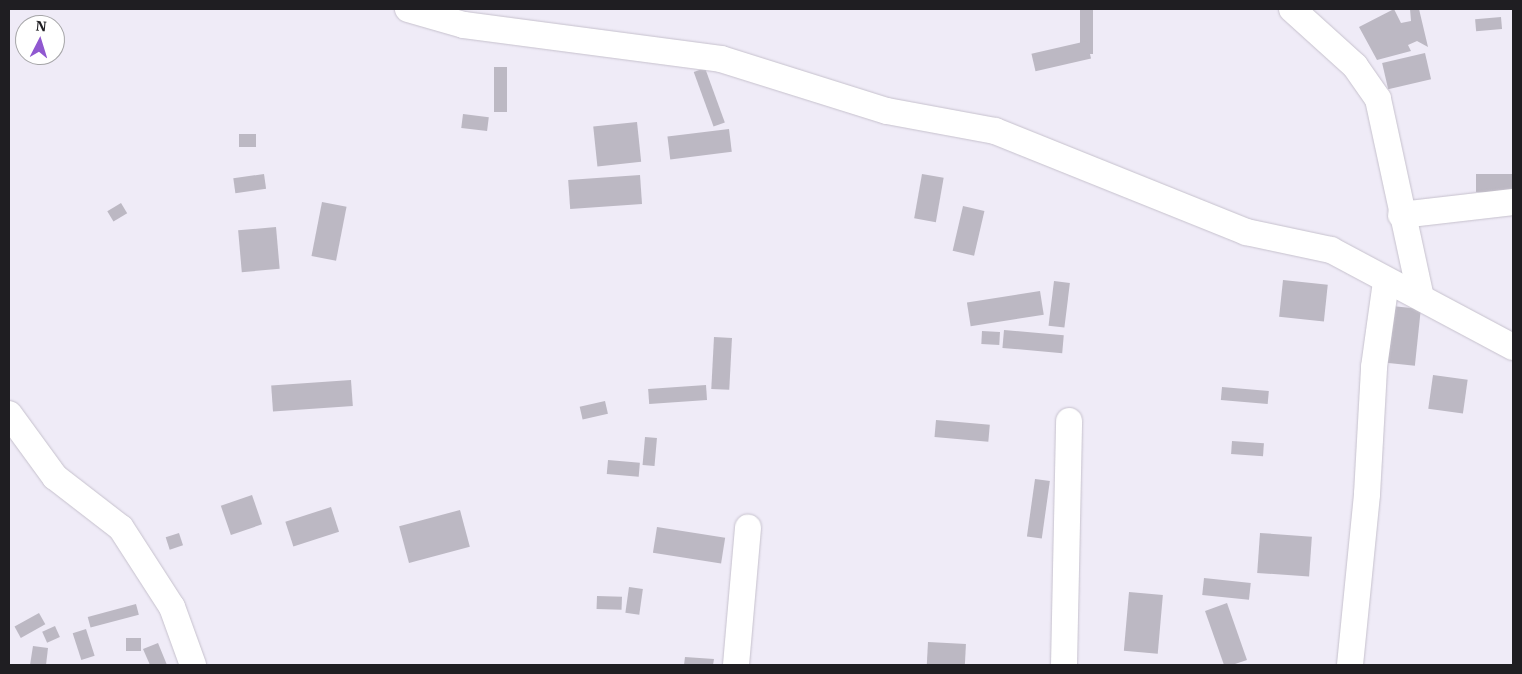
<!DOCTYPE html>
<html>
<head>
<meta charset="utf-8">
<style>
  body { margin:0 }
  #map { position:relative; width:1522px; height:674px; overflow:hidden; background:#efebf7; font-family:"IBM Plex Serif",serif }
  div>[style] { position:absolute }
  .building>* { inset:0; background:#bcb8c3; transform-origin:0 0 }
  .roads { filter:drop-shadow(0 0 1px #c6c1cd) drop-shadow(0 0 1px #c6c1cd) }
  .street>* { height:26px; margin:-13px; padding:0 13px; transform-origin:13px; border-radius:13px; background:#fff }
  span { translate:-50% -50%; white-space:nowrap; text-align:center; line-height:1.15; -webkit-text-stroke:4px #fff; paint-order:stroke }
  .frame { position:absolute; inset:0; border:10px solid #1f1e22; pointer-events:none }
  .north { position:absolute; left:15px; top:15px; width:50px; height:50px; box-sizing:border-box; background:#fff; border:1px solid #a5a5a7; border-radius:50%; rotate:5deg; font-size:14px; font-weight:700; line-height:20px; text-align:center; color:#1f1e22 }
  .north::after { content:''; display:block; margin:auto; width:18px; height:22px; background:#9058d0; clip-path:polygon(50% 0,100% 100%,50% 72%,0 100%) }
</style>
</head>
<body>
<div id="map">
  <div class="building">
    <div style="left:1080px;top:9px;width:13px;height:45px"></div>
    <div style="clip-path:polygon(1394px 9px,1401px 23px,1411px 21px,1410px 9px,1419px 9px,1428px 47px,1417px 41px,1408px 45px,1411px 51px,1377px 60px,1359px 27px)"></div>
    <div style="left:1501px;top:17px;width:12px;height:26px;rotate:85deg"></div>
    <div style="left:1087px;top:41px;width:18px;height:57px;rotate:77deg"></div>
    <div style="left:1425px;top:53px;width:27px;height:44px;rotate:77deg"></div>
    <div style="left:494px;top:67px;width:13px;height:45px"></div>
    <div style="left:705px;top:68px;width:58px;height:12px;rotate:70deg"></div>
    <div style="left:463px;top:114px;width:26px;height:14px;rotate:7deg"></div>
    <div style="left:637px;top:122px;width:40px;height:44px;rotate:84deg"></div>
    <div style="left:729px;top:129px;width:23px;height:62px;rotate:83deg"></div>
    <div style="left:239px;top:134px;width:17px;height:13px"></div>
    <div style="left:264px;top:174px;width:15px;height:31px;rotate:82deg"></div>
    <div style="left:922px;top:174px;width:22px;height:45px;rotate:10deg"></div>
    <div style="left:1513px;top:174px;width:18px;height:37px;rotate:90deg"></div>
    <div style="left:640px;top:175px;width:29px;height:72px;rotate:86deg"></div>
    <div style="left:322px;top:202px;width:25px;height:55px;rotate:11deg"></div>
    <div style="left:121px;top:203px;width:12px;height:16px;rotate:59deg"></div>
    <div style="left:963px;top:206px;width:22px;height:46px;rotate:13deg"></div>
    <div style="left:276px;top:227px;width:42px;height:38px;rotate:85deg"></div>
    <div style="left:1283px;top:280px;width:45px;height:37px;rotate:6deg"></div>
    <div style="left:1054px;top:281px;width:16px;height:45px;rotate:7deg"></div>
    <div style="left:1040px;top:291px;width:24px;height:74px;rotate:81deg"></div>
    <div style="left:1392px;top:306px;width:29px;height:57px;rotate:6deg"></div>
    <div style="left:1004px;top:330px;width:60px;height:18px;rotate:5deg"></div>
    <div style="left:982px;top:331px;width:18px;height:13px;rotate:3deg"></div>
    <div style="left:714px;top:337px;width:18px;height:52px;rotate:3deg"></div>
    <div style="left:1433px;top:375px;width:35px;height:34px;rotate:8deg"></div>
    <div style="left:351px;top:380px;width:26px;height:80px;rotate:86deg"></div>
    <div style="left:706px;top:385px;width:15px;height:58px;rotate:86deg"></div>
    <div style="left:1222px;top:387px;width:47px;height:13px;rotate:5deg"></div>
    <div style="left:605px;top:401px;width:13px;height:26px;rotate:77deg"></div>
    <div style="left:936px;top:420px;width:54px;height:17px;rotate:5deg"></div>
    <div style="left:645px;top:437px;width:12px;height:28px;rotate:5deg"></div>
    <div style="left:1232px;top:441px;width:32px;height:13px;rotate:4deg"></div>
    <div style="left:608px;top:460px;width:32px;height:14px;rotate:5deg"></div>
    <div style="left:1035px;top:479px;width:15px;height:58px;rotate:8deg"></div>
    <div style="left:252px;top:495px;width:31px;height:33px;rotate:71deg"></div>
    <div style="left:331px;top:507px;width:26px;height:48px;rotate:72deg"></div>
    <div style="left:460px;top:510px;width:38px;height:63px;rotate:75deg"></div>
    <div style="left:657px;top:527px;width:69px;height:26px;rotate:9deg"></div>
    <div style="left:179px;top:533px;width:13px;height:14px;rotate:72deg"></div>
    <div style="left:1260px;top:533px;width:52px;height:40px;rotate:4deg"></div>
    <div style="left:1204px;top:578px;width:47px;height:17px;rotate:6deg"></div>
    <div style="left:629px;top:587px;width:14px;height:26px;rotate:8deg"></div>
    <div style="left:1129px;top:592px;width:34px;height:59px;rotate:5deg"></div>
    <div style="left:597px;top:596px;width:25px;height:13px;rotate:2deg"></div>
    <div style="clip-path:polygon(1227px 603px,1247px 660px,1232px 665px,1224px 665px,1205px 611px)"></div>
    <div style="left:136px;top:604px;width:11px;height:50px;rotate:75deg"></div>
    <div style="left:39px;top:613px;width:13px;height:28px;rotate:61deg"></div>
    <div style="left:55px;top:626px;width:12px;height:14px;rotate:66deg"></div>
    <div style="left:86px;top:629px;width:28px;height:14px;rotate:72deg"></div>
    <div style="left:141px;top:638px;width:13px;height:15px;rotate:90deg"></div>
    <div style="left:928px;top:642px;width:38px;height:23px;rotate:3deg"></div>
    <div style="clip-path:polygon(158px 643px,167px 665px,150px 665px,143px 649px)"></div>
    <div style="clip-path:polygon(33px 646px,48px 648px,46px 665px,30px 665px)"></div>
    <div style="clip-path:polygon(685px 657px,714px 659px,713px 665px,684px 665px)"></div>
  </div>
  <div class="roads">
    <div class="street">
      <div style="left:408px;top:9px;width:58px;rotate:15.9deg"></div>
      <div style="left:464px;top:25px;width:259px;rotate:7.5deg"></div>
      <div style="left:721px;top:59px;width:174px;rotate:17.4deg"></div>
      <div style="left:887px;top:111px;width:110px;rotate:10.5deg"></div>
      <div style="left:995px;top:131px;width:271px;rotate:21.9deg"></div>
      <div style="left:1246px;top:232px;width:87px;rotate:12deg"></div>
      <div style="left:1331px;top:250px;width:206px;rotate:28.1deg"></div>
      <div style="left:1292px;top:9px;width:85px;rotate:42.1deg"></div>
      <div style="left:1355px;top:66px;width:40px;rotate:55.1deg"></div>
      <div style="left:1378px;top:99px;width:199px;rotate:77.8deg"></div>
      <div style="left:1401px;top:215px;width:113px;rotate:-6.6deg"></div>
      <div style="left:9px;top:414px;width:78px;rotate:53.9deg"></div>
      <div style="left:55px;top:477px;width:83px;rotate:37.7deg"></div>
      <div style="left:121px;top:528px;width:94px;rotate:57.2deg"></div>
      <div style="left:172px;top:607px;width:62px;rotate:70.1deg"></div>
      <div style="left:736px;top:665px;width:138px;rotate:-85deg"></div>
      <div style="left:1064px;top:665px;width:244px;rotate:-88.8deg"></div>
      <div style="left:1350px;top:665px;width:172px;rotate:-84.3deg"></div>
      <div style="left:1367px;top:494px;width:127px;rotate:-86.8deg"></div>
      <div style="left:1374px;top:367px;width:86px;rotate:-82deg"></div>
    </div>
  </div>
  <div class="frame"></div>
  <div class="north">N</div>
</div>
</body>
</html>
